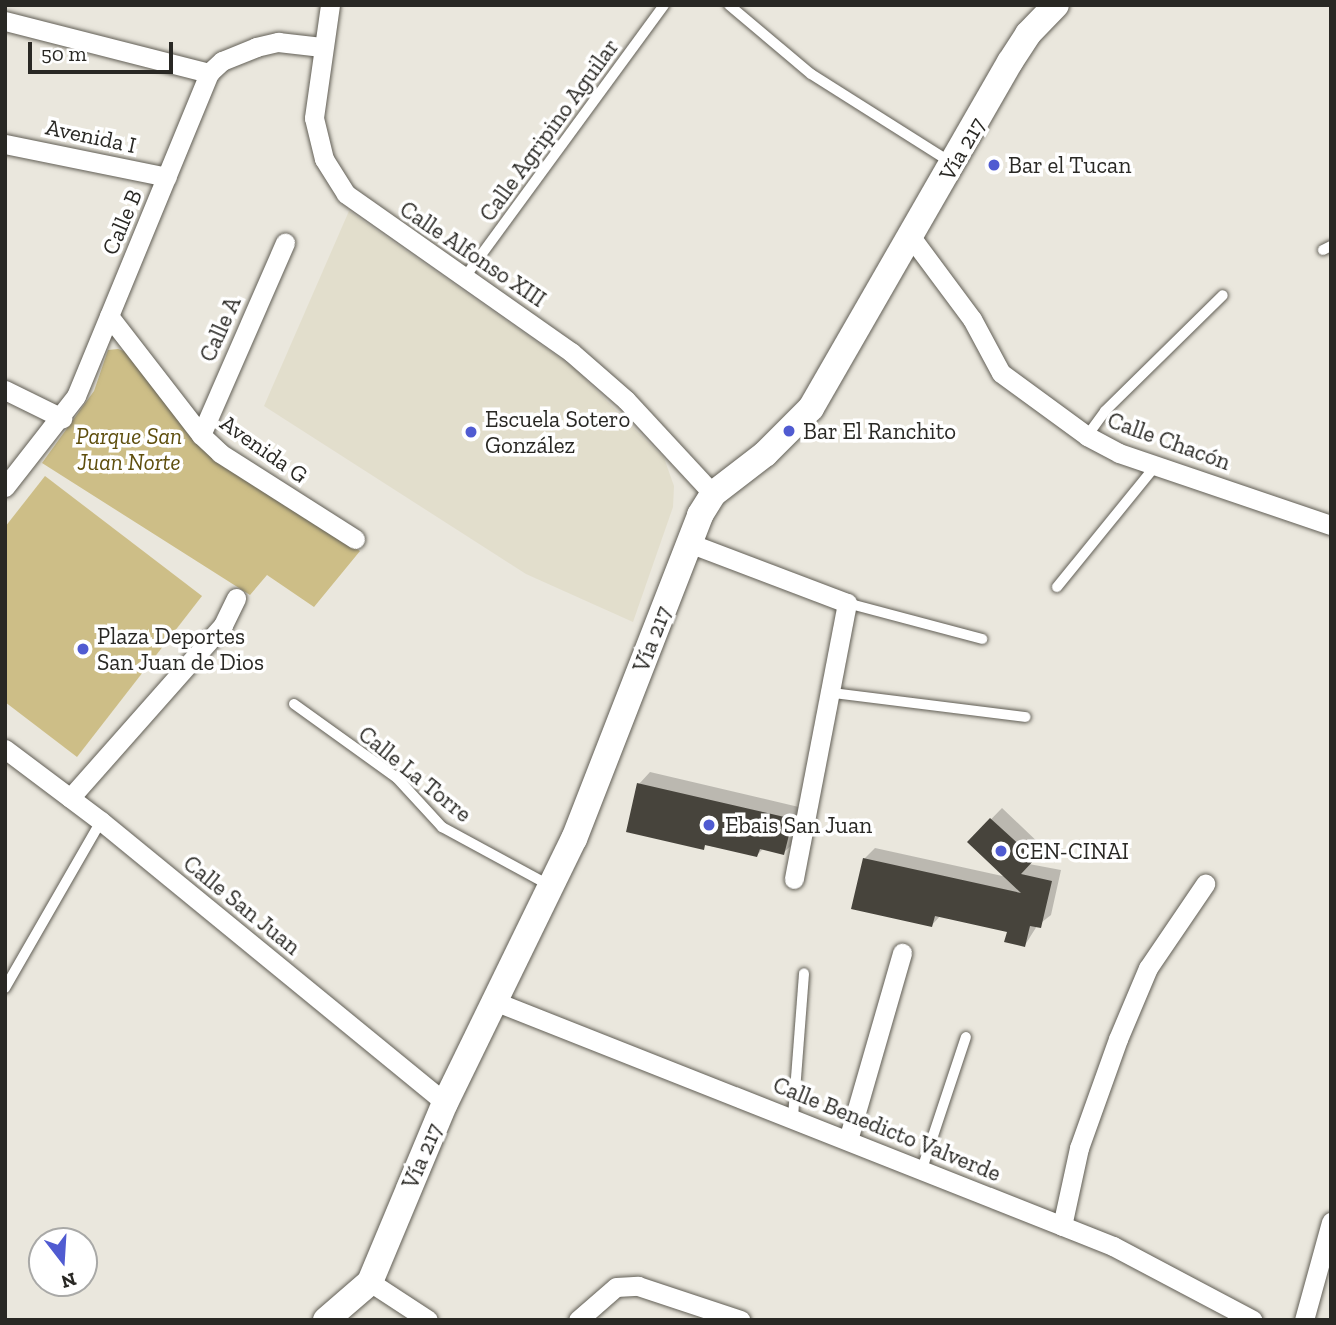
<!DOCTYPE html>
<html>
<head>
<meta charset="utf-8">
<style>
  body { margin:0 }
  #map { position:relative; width:1336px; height:1325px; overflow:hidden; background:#eae7dd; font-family:"Zilla Slab",serif }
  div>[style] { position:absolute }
  .built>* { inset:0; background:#e2decc }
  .green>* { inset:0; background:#cdbe87 }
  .shadow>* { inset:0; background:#0003 }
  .building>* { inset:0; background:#47443c }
  .roads { filter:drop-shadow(0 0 2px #615e55) drop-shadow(0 0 2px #615e55) }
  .lane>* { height:10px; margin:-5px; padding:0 5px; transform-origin:5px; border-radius:5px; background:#fff }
  .street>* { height:19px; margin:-9.5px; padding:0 9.5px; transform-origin:9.5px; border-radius:9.5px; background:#fff }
  .secondary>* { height:26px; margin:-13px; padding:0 13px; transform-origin:13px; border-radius:13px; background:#fff }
  .dots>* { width:19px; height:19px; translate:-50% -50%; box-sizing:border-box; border:4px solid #fff; border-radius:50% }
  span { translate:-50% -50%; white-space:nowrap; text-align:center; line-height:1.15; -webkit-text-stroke:7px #fff; paint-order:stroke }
  .street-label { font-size:23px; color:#292824 }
  .poi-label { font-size:23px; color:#292824 }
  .left { translate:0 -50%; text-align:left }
  .park-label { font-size:23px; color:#5e4e0d; font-style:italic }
  .frame { position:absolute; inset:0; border:7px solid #292824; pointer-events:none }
  .north { position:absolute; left:28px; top:1227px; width:70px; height:70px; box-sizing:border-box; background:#fff; border:2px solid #a9a9a7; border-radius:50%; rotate:163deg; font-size:19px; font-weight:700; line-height:28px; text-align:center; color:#292824 }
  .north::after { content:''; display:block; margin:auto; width:24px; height:32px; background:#505bd1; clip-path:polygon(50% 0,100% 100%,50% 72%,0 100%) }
  .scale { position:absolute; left:28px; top:42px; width:145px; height:32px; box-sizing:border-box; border:4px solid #292824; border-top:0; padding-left:9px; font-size:21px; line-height:24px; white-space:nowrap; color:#292824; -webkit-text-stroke:5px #fff; paint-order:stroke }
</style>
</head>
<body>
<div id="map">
  <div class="built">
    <div style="clip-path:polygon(349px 211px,574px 368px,664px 458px,674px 486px,673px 507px,633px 622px,526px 574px,264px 406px)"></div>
  </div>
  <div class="green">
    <div style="clip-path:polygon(118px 349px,127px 352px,234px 470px,360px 551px,314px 607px,267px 575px,250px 595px,42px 463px,94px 391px,108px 350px)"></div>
    <div style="clip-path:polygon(45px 476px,202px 596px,77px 757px,5px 702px,5px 527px)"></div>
  </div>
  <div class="shadow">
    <div style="clip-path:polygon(650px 772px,803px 808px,795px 842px,783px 853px,764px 848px,757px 855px,628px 830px,639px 784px)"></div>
    <div style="clip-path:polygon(1002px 808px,1044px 848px,1029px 864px,1061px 870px,1051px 915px,1037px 926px,1025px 945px,1009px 930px,941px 915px,932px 925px,864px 859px,875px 848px,1007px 877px,969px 842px)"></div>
  </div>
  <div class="building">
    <div style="clip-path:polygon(637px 783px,793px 819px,784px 855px,760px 849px,757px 857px,705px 845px,704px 850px,626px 832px)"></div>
    <div style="clip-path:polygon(990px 818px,1035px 859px,1021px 874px,1052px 881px,1041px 928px,1030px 926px,1025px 947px,1004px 942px,1007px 932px,935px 916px,932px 927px,851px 909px,863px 858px,1021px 893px,967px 842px)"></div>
  </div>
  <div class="roads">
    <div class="lane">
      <div style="left:729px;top:5px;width:107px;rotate:40.1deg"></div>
      <div style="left:811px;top:74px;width:165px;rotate:32.3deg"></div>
      <div style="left:1323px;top:250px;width:9px;rotate:-27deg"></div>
      <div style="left:465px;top:277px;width:337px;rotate:-53.8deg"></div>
      <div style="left:1087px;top:436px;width:31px;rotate:-54deg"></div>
      <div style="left:1105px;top:411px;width:165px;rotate:-44.5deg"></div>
      <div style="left:1057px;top:587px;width:157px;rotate:-50.9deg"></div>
      <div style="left:847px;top:603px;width:140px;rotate:14.9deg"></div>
      <div style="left:833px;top:693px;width:194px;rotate:7.1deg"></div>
      <div style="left:294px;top:704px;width:127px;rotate:35.7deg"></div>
      <div style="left:397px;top:778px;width:67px;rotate:47.4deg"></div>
      <div style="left:442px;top:827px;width:122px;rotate:28.5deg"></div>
      <div style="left:5px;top:988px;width:193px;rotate:-60.1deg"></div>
      <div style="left:793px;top:1117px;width:144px;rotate:-85.6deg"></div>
      <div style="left:922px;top:1169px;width:139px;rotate:-71.6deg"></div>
    </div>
    <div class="street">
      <div style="left:330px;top:5px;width:114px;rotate:98.1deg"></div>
      <div style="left:314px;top:118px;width:42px;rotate:76.3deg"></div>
      <div style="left:324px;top:159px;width:41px;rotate:57.8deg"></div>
      <div style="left:346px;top:194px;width:275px;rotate:35.1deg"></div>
      <div style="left:571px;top:352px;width:73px;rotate:41.1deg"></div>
      <div style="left:626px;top:400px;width:128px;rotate:47.2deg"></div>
      <div style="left:5px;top:21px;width:211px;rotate:14.3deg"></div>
      <div style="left:5px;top:144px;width:165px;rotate:11.5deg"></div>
      <div style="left:911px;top:237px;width:102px;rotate:53.4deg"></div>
      <div style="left:972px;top:319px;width:61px;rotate:61.8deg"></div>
      <div style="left:1001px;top:373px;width:107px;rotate:36.2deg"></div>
      <div style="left:1087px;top:436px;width:36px;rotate:28deg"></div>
      <div style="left:1119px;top:453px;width:224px;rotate:18.8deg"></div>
      <div style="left:109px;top:316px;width:150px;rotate:52.3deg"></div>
      <div style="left:201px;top:435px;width:26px;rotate:43deg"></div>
      <div style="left:220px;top:453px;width:160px;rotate:32.5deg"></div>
      <div style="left:5px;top:390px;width:64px;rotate:26.2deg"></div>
      <div style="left:201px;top:435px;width:210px;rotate:-66.4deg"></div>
      <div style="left:5px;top:487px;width:115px;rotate:-52deg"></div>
      <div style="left:76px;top:396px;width:349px;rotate:-67.6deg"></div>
      <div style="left:209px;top:73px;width:18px;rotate:-43deg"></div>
      <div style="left:222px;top:61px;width:37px;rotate:-22deg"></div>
      <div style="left:256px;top:47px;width:23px;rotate:-13deg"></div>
      <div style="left:278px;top:42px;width:44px;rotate:6.5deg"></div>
      <div style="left:689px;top:543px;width:169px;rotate:20.8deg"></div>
      <div style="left:847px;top:603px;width:281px;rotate:100.9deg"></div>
      <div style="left:5px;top:749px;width:120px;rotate:36.9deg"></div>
      <div style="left:101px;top:821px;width:445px;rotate:39.3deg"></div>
      <div style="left:70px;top:798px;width:231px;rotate:-48.5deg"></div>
      <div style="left:223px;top:625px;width:30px;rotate:-64deg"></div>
      <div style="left:494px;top:1001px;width:666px;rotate:21.59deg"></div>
      <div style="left:1113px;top:1246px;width:158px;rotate:27.9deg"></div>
      <div style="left:848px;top:1140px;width:195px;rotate:-73.9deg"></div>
      <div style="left:1062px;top:1226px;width:80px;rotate:-77.7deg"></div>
      <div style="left:1079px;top:1148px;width:116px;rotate:-70.3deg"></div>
      <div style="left:1118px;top:1039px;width:77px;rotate:-67.1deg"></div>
      <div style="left:1148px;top:968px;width:102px;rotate:-55.8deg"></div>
      <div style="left:370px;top:1282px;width:69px;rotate:33.2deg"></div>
      <div style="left:578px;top:1320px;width:50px;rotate:-41deg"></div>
      <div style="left:616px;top:1287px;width:22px;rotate:-3deg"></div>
      <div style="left:638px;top:1286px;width:108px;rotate:18.4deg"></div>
      <div style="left:1304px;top:1320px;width:102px;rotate:-74.6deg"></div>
    </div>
    <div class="secondary">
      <div style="left:326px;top:1320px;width:58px;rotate:-40.8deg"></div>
      <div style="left:370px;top:1282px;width:194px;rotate:-67.3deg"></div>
      <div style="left:445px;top:1103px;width:294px;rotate:-64deg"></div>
      <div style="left:574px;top:839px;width:348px;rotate:-68.7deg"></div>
      <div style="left:700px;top:515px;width:25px;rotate:-58deg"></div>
      <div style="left:713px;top:494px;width:66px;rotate:-37.6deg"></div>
      <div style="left:765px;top:454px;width:65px;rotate:-45deg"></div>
      <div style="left:811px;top:408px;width:399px;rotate:-60.1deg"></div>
      <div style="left:1010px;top:62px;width:33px;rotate:-57deg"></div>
      <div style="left:1028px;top:34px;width:40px;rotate:-46deg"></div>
    </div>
  </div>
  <div class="dots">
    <div style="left:994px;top:165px;background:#505bd1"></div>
    <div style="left:789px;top:431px;background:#505bd1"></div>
    <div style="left:471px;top:432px;background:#505bd1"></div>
    <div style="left:83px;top:649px;background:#505bd1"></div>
    <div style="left:709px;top:825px;background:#505bd1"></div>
    <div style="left:1001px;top:851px;background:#505bd1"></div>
  </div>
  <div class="street-label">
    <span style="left:549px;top:130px;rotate:-54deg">Calle Agripino Aguilar</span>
    <span style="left:91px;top:136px;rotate:12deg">Avenida I</span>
    <span style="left:962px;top:149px;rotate:-60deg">Vía 217</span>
    <span style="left:122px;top:222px;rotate:-67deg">Calle B</span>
    <span style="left:473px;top:254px;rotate:34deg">Calle Alfonso XIII</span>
    <span style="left:220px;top:329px;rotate:-66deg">Calle A</span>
    <span style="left:1169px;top:441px;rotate:20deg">Calle Chacón</span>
    <span style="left:264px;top:449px;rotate:35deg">Avenida G</span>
    <span style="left:652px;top:639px;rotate:-69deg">Vía 217</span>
    <span style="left:415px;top:774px;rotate:39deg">Calle La Torre</span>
    <span style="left:242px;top:905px;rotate:39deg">Calle San Juan</span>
    <span style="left:887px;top:1129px;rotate:22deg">Calle Benedicto Valverde</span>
    <span style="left:422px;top:1156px;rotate:-67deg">Vía 217</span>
  </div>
  <div class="poi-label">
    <span class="left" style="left:1008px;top:165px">Bar el Tucan</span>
    <span class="left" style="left:485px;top:432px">Escuela Sotero<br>González</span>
    <span class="left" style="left:803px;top:431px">Bar El Ranchito</span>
    <span class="left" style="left:97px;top:649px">Plaza Deportes<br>San Juan de Dios</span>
    <span class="left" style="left:725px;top:825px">Ebais San Juan</span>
    <span class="left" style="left:1015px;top:851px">CEN-CINAI</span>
  </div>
  <div class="park-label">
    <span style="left:129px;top:449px">Parque San<br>Juan Norte</span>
  </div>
  <div class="frame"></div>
  <div class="north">N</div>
  <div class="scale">50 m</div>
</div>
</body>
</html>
